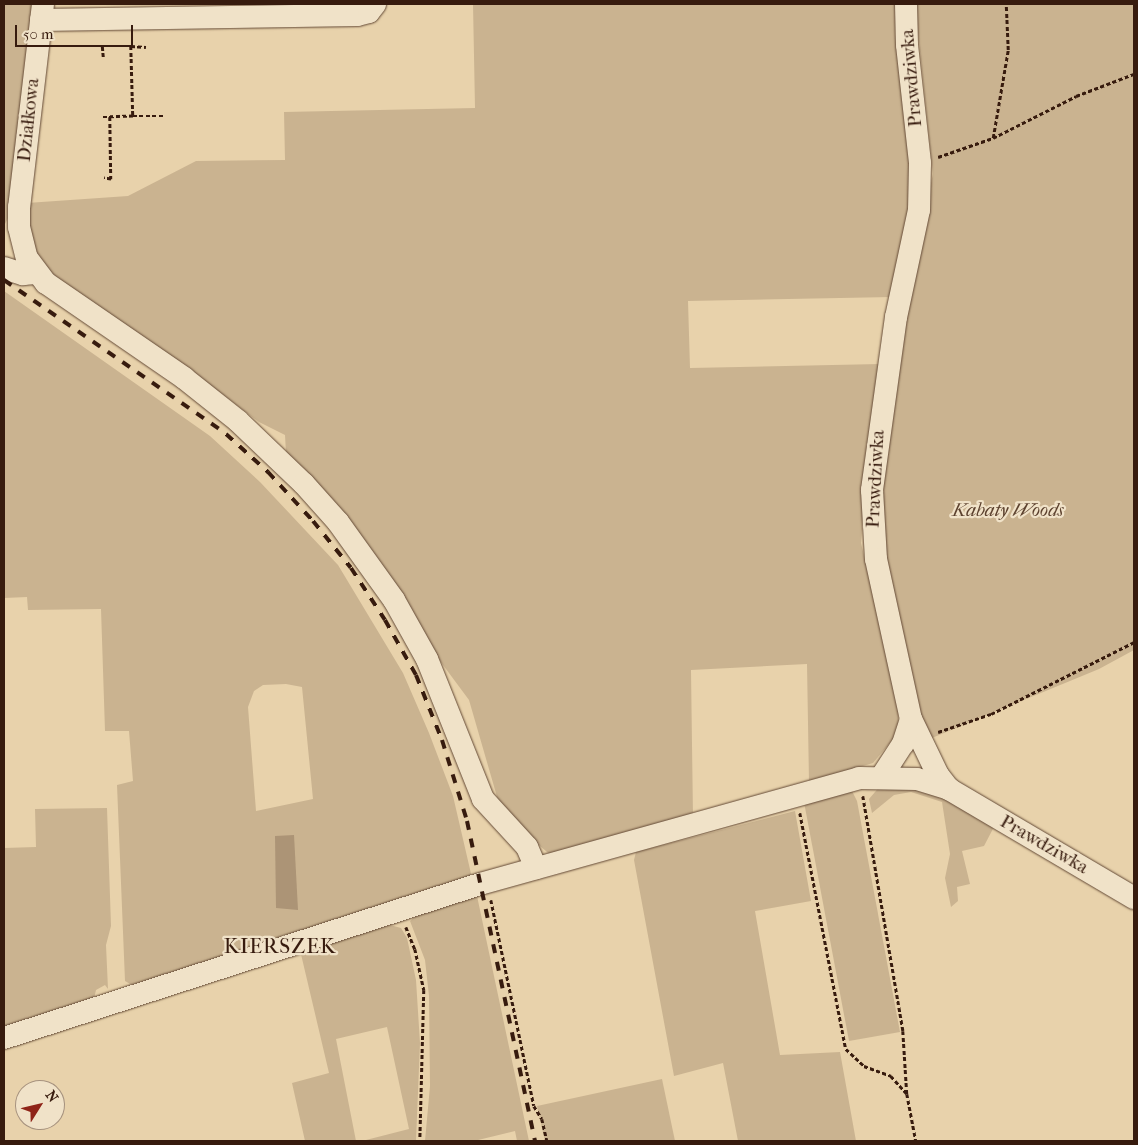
<!DOCTYPE html>
<html>
<head>
<meta charset="utf-8">
<style>
  body { margin:0 }
  #map { position:relative; width:1138px; height:1145px; overflow:hidden; background:#e8d2ab; font-family:"IM FELL French Canon",serif }
  div>[style] { position:absolute }
  .green>* { inset:0; background:#cab390 }
  .water>* { inset:0; background:#ac9476 }
  .path>* { height:2.5px; margin-top:-1.25px; transform-origin:0; background:repeating-linear-gradient(90deg,#371b0e 0 4px,transparent 0 6.5px) }
  .roads { filter:drop-shadow(0 0 1px #634935) drop-shadow(0 0 1px #634935) }
  .minor>* { height:22px; margin:-11px; padding:0 11px; transform-origin:11px; border-radius:11px; background:#f0e2c8 }
  .rail>* { height:4px; margin-top:-2px; transform-origin:0; background:repeating-linear-gradient(90deg,#371b0e 0 9px,transparent 0 18px) }
  span { translate:-50% -50%; white-space:nowrap; text-align:center; line-height:1.15; -webkit-text-stroke:4.5px #f0e2c8; paint-order:stroke }
  .street-label { font-size:19px; color:#371b0e }
  .park-label { font-size:19px; color:#5c412e; font-style:italic }
  .quarter-label { font-size:21px; color:#371b0e; letter-spacing:1px }
  .frame { position:absolute; inset:0; border:5px solid #371b0e; pointer-events:none }
  .north { position:absolute; left:15px; top:1080px; width:50px; height:50px; box-sizing:border-box; background:#f0e2c8; border:1px solid #a6927e; border-radius:50%; rotate:54deg; font-size:14px; font-weight:700; line-height:20px; text-align:center; color:#371b0e }
  .north::after { content:''; display:block; margin:auto; width:18px; height:22px; background:#8f2418; clip-path:polygon(50% 0,100% 100%,50% 72%,0 100%) }
  .scale { position:absolute; left:15px; top:25px; width:118px; height:22px; box-sizing:border-box; border:2px solid #371b0e; border-top:0; padding-left:6px; font-size:15px; line-height:18px; white-space:nowrap; color:#371b0e; -webkit-text-stroke:4px #f0e2c8; paint-order:stroke }
</style>
</head>
<body>
<div id="map">
  <div class="green">
    <div style="clip-path:polygon(4px 4px,35px 4px,8px 218px,4px 226px)"></div>
    <div style="clip-path:polygon(473px 4px,895px 4px,895px 35px,912px 153px,911px 193px,892px 297px,688px 301px,690px 368px,880px 364px,867px 457px,861px 543px,898px 701px,898px 733px,873px 763px,809px 782px,807px 664px,691px 670px,693px 817px,553px 857px,502px 814px,469px 700px,286px 453px,285px 435px,259px 422px,177px 360px,55px 276px,39px 260px,29px 226px,27px 203px,128px 196px,196px 161px,285px 160px,284px 112px,475px 108px)"></div>
    <div style="clip-path:polygon(915px 4px,1134px 4px,1134px 650px,1099px 669px,927px 740px,886px 597px,880px 513px,891px 372px,933px 174px)"></div>
    <div style="clip-path:polygon(evenodd,4px 291px,210px 436px,260px 482px,338px 565px,403px 673px,429px 733px,453px 796px,472px 878px,132px 985px,125px 981px,117px 785px,133px 781px,129px 731px,105px 731px,101px 609px,28px 610px,27px 597px,4px 598px,4px 291px,286px 684px,302px 687px,313px 799px,256px 811px,248px 707px,254px 691px,263px 685px,286px 684px)"></div>
    <div style="clip-path:polygon(881px 785px,915px 786px,996px 823px,984px 846px,962px 851px,970px 884px,957px 887px,958px 901px,951px 907px,945px 878px,950px 854px,942px 802px,911px 792px,894px 795px,872px 813px,869px 799px)"></div>
    <div style="clip-path:polygon(852px 791px,857px 801px,900px 1032px,849px 1041px,804px 802px)"></div>
    <div style="clip-path:polygon(107px 808px,111px 926px,106px 945px,108px 989px,105px 985px,96px 990px,94px 999px,4px 1028px,4px 848px,36px 847px,35px 809px)"></div>
    <div style="clip-path:polygon(795px 811px,811px 901px,755px 911px,780px 1055px,840px 1052px,856px 1141px,738px 1141px,723px 1063px,674px 1076px,634px 860px,636px 852px)"></div>
    <div style="clip-path:polygon(477px 896px,529px 1141px,517px 1141px,515px 1131px,474px 1141px,425px 1141px,430px 1086px,429px 996px,425px 960px,410px 921px,417px 915px)"></div>
    <div style="clip-path:polygon(390px 925px,401px 928px,407px 938px,416px 980px,420px 1043px,416px 1141px,362px 1141px,409px 1129px,387px 1027px,336px 1039px,356px 1141px,305px 1141px,292px 1083px,329px 1073px,300px 950px)"></div>
    <div style="clip-path:polygon(662px 1079px,675px 1141px,545px 1141px,537px 1106px)"></div>
  </div>
  <div class="water">
    <div style="clip-path:polygon(294px 835px,298px 910px,276px 908px,275px 836px)"></div>
  </div>
  <div class="path">
    <div style="left:131px;top:46px;width:15px;rotate:4deg"></div>
    <div style="left:103px;top:57px;width:11px;rotate:-95deg"></div>
    <div style="left:102px;top:46px;width:29px"></div>
    <div style="left:131px;top:46px;width:70px;rotate:88.4deg"></div>
    <div style="left:133px;top:116px;width:23px;rotate:178deg"></div>
    <div style="left:110px;top:117px;width:62px;rotate:89.1deg"></div>
    <div style="left:111px;top:179px;width:7px;rotate:-172deg"></div>
    <div style="left:133px;top:116px;width:31px"></div>
    <div style="left:103px;top:117px;width:7px"></div>
    <div style="left:993px;top:138px;width:93px;rotate:-26.8deg"></div>
    <div style="left:1076px;top:96px;width:62px;rotate:-20.8deg"></div>
    <div style="left:938px;top:157px;width:58px;rotate:-19.1deg"></div>
    <div style="left:993px;top:138px;width:89px;rotate:-80.3deg"></div>
    <div style="left:1008px;top:50px;width:46px;rotate:-92.5deg"></div>
    <div style="left:938px;top:732px;width:56px;rotate:-18.8deg"></div>
    <div style="left:991px;top:714px;width:160px;rotate:-26.7deg"></div>
    <div style="left:863px;top:796px;width:238px;rotate:80.3deg"></div>
    <div style="left:903px;top:1031px;width:63px;rotate:86.4deg"></div>
    <div style="left:800px;top:813px;width:240px;rotate:79deg"></div>
    <div style="left:846px;top:1049px;width:25px;rotate:43deg"></div>
    <div style="left:864px;top:1066px;width:29px;rotate:20deg"></div>
    <div style="left:891px;top:1076px;width:24px;rotate:48deg"></div>
    <div style="left:907px;top:1094px;width:48px;rotate:79.2deg"></div>
    <div style="left:491px;top:900px;width:210px;rotate:78.2deg"></div>
    <div style="left:534px;top:1106px;width:15px;rotate:58deg"></div>
    <div style="left:542px;top:1119px;width:23px;rotate:77deg"></div>
    <div style="left:406px;top:927px;width:24px;rotate:68deg"></div>
    <div style="left:415px;top:949px;width:42px;rotate:77.6deg"></div>
    <div style="left:424px;top:990px;width:151px;rotate:91.5deg"></div>
  </div>
  <div class="roads">
    <div class="minor">
      <div style="left:43px;top:4px;width:204px;rotate:96.7deg"></div>
      <div style="left:19px;top:207px;width:20px;rotate:90deg"></div>
      <div style="left:19px;top:227px;width:32px;rotate:76deg"></div>
      <div style="left:27px;top:258px;width:31px;rotate:53deg"></div>
      <div style="left:46px;top:283px;width:168px;rotate:34.5deg"></div>
      <div style="left:184px;top:378px;width:69px;rotate:38.5deg"></div>
      <div style="left:238px;top:421px;width:91px;rotate:43.7deg"></div>
      <div style="left:304px;top:484px;width:51px;rotate:48.2deg"></div>
      <div style="left:338px;top:522px;width:96px;rotate:54.3deg"></div>
      <div style="left:394px;top:600px;width:68px;rotate:60.8deg"></div>
      <div style="left:427px;top:659px;width:151px;rotate:68.2deg"></div>
      <div style="left:483px;top:799px;width:65px;rotate:47.5deg"></div>
      <div style="left:527px;top:847px;width:23px;rotate:67deg"></div>
      <div style="left:906px;top:4px;width:41px;rotate:88.6deg"></div>
      <div style="left:907px;top:45px;width:119px;rotate:83.7deg"></div>
      <div style="left:920px;top:163px;width:47px;rotate:91.2deg"></div>
      <div style="left:919px;top:210px;width:109px;rotate:102.1deg"></div>
      <div style="left:896px;top:317px;width:175px;rotate:97.9deg"></div>
      <div style="left:872px;top:490px;width:69px;rotate:86.7deg"></div>
      <div style="left:876px;top:559px;width:164px;rotate:77.7deg"></div>
      <div style="left:911px;top:719px;width:62px;rotate:64.3deg"></div>
      <div style="left:938px;top:775px;width:18px;rotate:52deg"></div>
      <div style="left:949px;top:789px;width:215px;rotate:30.5deg"></div>
      <div style="left:41px;top:20px;width:316px;rotate:-0.9deg"></div>
      <div style="left:357px;top:15px;width:12px;rotate:-14deg"></div>
      <div style="left:369px;top:12px;width:10px;rotate:-53deg"></div>
      <div style="left:4px;top:268px;width:20px;rotate:18deg"></div>
      <div style="left:23px;top:274px;width:12px;rotate:-5deg"></div>
      <div style="left:882px;top:776px;width:38px;rotate:-57deg"></div>
      <div style="left:903px;top:744px;width:26px;rotate:-72deg"></div>
      <div style="left:4px;top:1038px;width:500px;rotate:-17.93deg"></div>
      <div style="left:480px;top:884px;width:394px;rotate:-15.6deg"></div>
      <div style="left:859px;top:778px;width:58px;rotate:1deg"></div>
      <div style="left:917px;top:779px;width:34px;rotate:17deg"></div>
    </div>
  </div>
  <div class="rail">
    <div style="left:4px;top:280px;width:270px;rotate:34.7deg"></div>
    <div style="left:226px;top:434px;width:57px;rotate:42.1deg"></div>
    <div style="left:268px;top:472px;width:67px;rotate:47.4deg"></div>
    <div style="left:313px;top:521px;width:60px;rotate:51deg"></div>
    <div style="left:351px;top:568px;width:62px;rotate:56.8deg"></div>
    <div style="left:385px;top:620px;width:63px;rotate:60.6deg"></div>
    <div style="left:416px;top:675px;width:70px;rotate:68.2deg"></div>
    <div style="left:442px;top:740px;width:85px;rotate:72.8deg"></div>
    <div style="left:467px;top:821px;width:327px;rotate:78deg"></div>
  </div>
  <div class="street-label">
    <span style="left:912px;top:78px;rotate:-95deg">Prawdziwka</span>
    <span style="left:29px;top:120px;rotate:-84deg">Działkowa</span>
    <span style="left:876px;top:479px;rotate:-87deg">Prawdziwka</span>
    <span style="left:1044px;top:845px;rotate:30deg">Prawdziwka</span>
  </div>
  <div class="park-label">
    <span style="left:1008px;top:511px">Kabaty Woods</span>
  </div>
  <div class="quarter-label">
    <span style="left:280px;top:946px">KIERSZEK</span>
  </div>
  <div class="frame"></div>
  <div class="north">N</div>
  <div class="scale">50 m</div>
</div>
</body>
</html>
